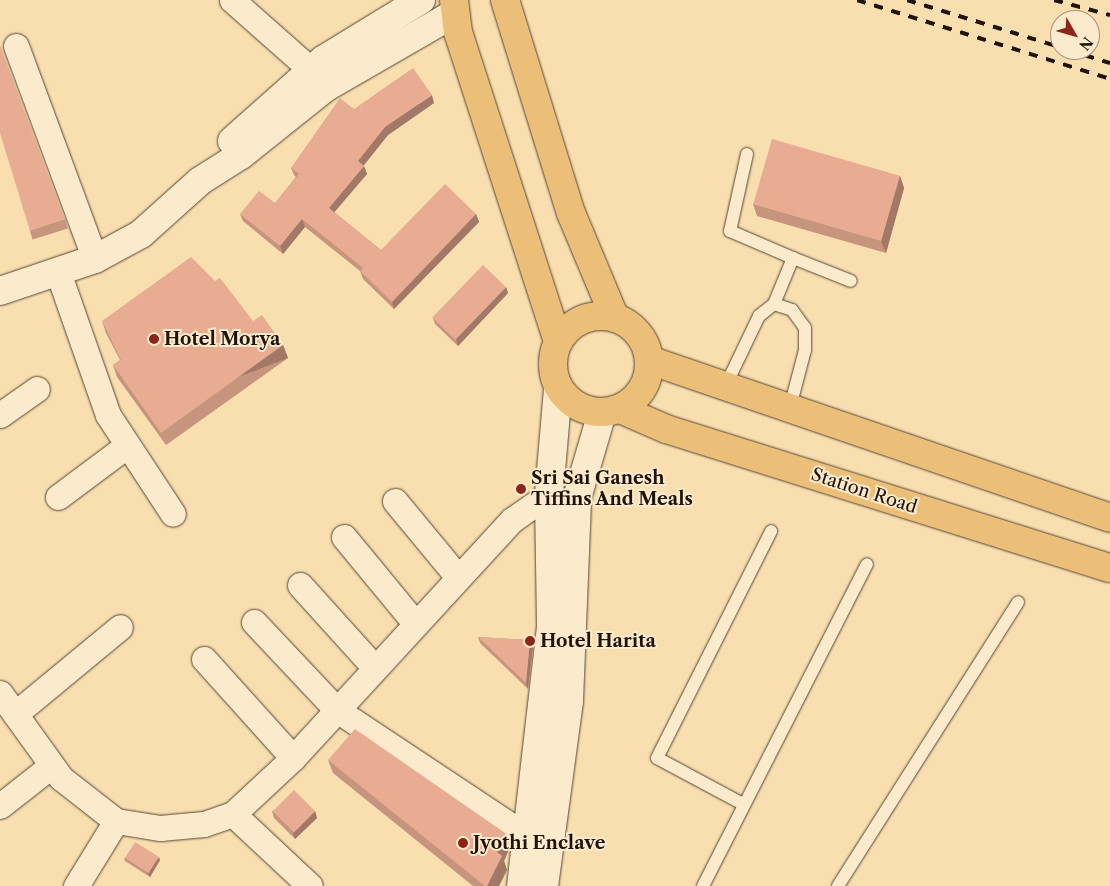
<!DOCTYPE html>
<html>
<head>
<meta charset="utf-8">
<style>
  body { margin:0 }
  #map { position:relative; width:1110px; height:886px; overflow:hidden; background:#f9deb0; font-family:"Libre Caslon Text",serif }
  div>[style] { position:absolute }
  .roads { filter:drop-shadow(0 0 1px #554634) drop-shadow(0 0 1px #554634) }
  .lane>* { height:12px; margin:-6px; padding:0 6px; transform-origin:6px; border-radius:6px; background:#fbeacc }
  .street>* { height:25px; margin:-12.5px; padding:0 12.5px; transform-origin:12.5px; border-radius:12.5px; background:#fbeacc }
  .secondary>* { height:28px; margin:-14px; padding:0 14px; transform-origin:14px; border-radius:14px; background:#fbeacc }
  .primary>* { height:28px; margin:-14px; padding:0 14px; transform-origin:14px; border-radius:14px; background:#ecbf78 }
  .primary>.ring { margin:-14px; padding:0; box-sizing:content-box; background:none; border:28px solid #ecbf78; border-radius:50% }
  .rail>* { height:4px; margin-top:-2px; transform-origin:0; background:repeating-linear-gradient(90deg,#1e140b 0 9px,transparent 0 18px) }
  .wall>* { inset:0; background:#c7947e; transform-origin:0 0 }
  .shaded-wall>* { inset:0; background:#a27866; transform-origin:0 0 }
  .building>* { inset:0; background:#e7ac92; transform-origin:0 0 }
  .dots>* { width:14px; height:14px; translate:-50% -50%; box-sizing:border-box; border:2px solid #fbeacc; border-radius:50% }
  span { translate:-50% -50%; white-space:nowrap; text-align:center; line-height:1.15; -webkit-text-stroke:4px #fbeacc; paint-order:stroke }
  .poi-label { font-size:18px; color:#1e140b; font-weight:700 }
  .left { translate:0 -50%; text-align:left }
  .street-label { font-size:18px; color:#1e140b }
  .north { position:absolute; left:1050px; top:10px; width:50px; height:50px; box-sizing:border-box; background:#fbeacc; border:1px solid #a3947f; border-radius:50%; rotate:128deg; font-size:14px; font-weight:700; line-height:20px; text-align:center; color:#1e140b }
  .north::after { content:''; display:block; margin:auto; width:18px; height:22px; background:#8f2418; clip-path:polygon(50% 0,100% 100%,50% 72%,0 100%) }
</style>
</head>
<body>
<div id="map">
  <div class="roads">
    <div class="lane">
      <div style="left:747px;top:154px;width:79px;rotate:102.4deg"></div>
      <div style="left:730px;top:231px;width:69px;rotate:23.2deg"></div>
      <div style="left:774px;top:304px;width:50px;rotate:-67.6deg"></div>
      <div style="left:793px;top:258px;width:62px;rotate:21.6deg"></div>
      <div style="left:725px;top:387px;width:79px;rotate:-64.4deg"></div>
      <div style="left:759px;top:316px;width:19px;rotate:-39deg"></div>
      <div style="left:774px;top:304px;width:19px;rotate:18deg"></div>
      <div style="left:792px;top:310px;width:22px;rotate:54deg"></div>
      <div style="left:805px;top:328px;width:22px;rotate:90deg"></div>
      <div style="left:805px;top:350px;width:63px;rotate:104.7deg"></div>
      <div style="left:741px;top:803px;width:95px;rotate:-151.8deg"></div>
      <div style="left:657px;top:758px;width:254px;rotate:-63.3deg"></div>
      <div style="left:703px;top:886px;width:361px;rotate:-63deg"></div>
      <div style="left:838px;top:886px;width:336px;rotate:-57.6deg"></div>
    </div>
    <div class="street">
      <div style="left:232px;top:0;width:106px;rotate:41.5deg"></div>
      <div style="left:16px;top:46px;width:227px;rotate:69.7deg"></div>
      <div style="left:58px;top:272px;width:151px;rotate:70.7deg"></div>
      <div style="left:108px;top:415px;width:118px;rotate:56.7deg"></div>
      <div style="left:0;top:415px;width:45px;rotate:-35.1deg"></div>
      <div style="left:58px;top:497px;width:84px;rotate:-36.7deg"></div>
      <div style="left:395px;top:501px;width:97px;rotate:50.4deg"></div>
      <div style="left:344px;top:537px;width:110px;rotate:50.5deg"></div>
      <div style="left:300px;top:585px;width:110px;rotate:47.9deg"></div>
      <div style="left:254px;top:622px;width:121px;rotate:46.7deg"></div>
      <div style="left:337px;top:710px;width:228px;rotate:33.6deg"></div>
      <div style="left:204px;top:659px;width:133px;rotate:48deg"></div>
      <div style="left:0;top:693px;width:105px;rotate:54.3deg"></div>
      <div style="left:61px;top:778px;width:70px;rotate:38deg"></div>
      <div style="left:116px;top:821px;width:45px;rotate:9deg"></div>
      <div style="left:160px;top:828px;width:44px;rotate:-5.2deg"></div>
      <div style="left:204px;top:824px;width:31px;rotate:-19deg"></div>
      <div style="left:233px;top:814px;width:82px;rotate:-43deg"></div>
      <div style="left:293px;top:758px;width:323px;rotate:-47.4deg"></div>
      <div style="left:512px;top:520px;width:45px;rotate:-35.1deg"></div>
      <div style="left:15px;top:714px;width:136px;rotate:-39.6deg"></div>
      <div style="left:0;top:806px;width:65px;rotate:-38.1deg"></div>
      <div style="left:233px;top:814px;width:105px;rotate:43.1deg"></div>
      <div style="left:76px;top:886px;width:76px;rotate:-58.4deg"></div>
    </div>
    <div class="secondary">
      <div style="left:232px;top:141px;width:122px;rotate:-41.7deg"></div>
      <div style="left:323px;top:60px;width:115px;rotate:-31.5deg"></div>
      <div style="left:0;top:291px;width:100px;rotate:-18.6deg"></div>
      <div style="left:95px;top:259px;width:52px;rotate:-28.5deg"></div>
      <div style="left:141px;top:234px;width:79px;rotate:-41.9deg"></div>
      <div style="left:200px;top:181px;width:49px;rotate:-32.4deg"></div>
      <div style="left:241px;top:155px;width:107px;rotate:-38.6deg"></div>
      <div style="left:325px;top:88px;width:150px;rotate:-30deg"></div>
      <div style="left:521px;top:886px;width:263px;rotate:-83.4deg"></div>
      <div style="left:551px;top:625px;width:131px;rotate:-90.9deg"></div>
      <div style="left:549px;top:494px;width:106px;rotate:-85.1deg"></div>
      <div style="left:544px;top:886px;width:187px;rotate:-82.3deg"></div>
      <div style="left:569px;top:701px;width:203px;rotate:-87.7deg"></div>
      <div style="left:577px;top:498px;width:89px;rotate:-73.6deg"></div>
    </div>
    <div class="primary">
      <div style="left:454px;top:0;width:32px;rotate:83deg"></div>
      <div style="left:458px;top:32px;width:325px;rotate:72.1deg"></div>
      <div style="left:505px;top:0;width:223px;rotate:72.8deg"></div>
      <div style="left:571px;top:213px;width:114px;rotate:67.3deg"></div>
      <div class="ring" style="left:553px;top:316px;width:68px;height:68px"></div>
      <div style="left:649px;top:360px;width:487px;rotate:18.9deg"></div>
      <div style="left:620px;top:409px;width:50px;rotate:23.5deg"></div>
      <div style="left:666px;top:429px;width:465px;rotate:17.4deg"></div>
    </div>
  </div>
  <div class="rail">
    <div style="left:857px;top:0;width:265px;rotate:17.3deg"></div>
    <div style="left:907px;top:0;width:160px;rotate:17.1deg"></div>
    <div style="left:1054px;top:0;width:58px;rotate:15deg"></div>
    <div style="left:1068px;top:50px;width:44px;rotate:17.2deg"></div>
  </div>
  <div class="wall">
    <div style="clip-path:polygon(434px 103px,388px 135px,363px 165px,367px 174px,334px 212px,381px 250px,476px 214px,479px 222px,394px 309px,363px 279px,360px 271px,305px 227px,283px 254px,243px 221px,240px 214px,275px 203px,296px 177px,294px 175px,291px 168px,354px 109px)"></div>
    <div style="clip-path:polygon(900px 176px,904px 188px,886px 253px,757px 216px,753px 204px)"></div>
    <div style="left:65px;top:219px;width:10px;height:37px;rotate:73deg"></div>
    <div style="clip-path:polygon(506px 287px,508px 293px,458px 346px,435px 324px,433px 318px)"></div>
    <div style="clip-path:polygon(102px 321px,253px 321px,283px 345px,288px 358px,166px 445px,117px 377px,113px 365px,120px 360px,106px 333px)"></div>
    <div style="clip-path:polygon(478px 637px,530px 640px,533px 647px,528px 689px,480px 643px)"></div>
    <div style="clip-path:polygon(328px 760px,510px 847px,504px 861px,507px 870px,499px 886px,473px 886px,333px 773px)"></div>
    <div style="clip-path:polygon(272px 811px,315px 811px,317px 818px,295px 839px,274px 818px)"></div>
    <div style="clip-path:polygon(124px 858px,160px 860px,150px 877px,125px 861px)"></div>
  </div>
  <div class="shaded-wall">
    <div style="clip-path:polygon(432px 95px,434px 103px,388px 135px,361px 169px,358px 161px,385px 127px)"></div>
    <div style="clip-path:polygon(364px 166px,367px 174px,332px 215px,329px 208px)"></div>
    <div style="clip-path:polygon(900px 176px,904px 188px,886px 253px,881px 241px)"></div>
    <div style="clip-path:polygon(476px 214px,479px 222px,394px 309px,392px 302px)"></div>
    <div style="clip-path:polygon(302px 219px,305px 227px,283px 254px,280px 246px)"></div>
    <div style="clip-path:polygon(506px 287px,508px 293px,458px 346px,456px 339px)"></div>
    <div style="left:283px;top:345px;width:14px;height:150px;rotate:69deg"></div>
    <div style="clip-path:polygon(530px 640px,533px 647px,528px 689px,526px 683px)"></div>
    <div style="clip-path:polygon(315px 811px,317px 818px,295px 839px,293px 833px)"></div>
    <div style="clip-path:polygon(505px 833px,510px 847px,504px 861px,507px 870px,499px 886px,487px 886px,497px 852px)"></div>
    <div style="clip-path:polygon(159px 857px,160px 860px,150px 877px,148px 873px)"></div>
  </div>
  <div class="building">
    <div style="clip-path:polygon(0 45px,65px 219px,30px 231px,0 133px)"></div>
    <div style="clip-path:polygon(413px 68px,432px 95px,385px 127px,358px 161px,364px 166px,329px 208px,381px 250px,445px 184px,476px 214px,392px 302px,360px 271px,363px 268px,302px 219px,280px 246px,240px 214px,259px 191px,275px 203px,299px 174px,291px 168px,340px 98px,354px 109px)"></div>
    <div style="left:772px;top:139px;width:133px;height:68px;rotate:16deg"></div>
    <div style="clip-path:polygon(191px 257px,215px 281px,220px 278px,253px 321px,262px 315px,283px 345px,161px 433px,113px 365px,121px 360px,102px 321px)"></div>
    <div style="left:483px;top:265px;width:32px;height:73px;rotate:44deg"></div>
    <div style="clip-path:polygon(478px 637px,530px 640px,526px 683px)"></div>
    <div style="clip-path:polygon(355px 729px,505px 833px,497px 852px,502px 856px,487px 886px,485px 886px,328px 760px)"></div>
    <div style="left:294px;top:790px;width:30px;height:30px;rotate:45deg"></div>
    <div style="left:135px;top:842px;width:28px;height:19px;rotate:32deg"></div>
  </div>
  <div class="dots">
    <div style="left:154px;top:339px;background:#8f2418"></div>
    <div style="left:521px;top:489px;background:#8f2418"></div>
    <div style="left:530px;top:641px;background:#8f2418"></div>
    <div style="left:463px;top:843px;background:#8f2418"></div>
  </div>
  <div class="poi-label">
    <span class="left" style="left:164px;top:339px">Hotel Morya</span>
    <span class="left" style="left:531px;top:489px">Sri Sai Ganesh<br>Tiffins And Meals</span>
    <span class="left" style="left:540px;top:641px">Hotel Harita</span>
    <span class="left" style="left:473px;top:843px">Jyothi Enclave</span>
  </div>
  <div class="street-label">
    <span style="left:864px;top:491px;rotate:18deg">Station Road</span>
  </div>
  <div class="north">N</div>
</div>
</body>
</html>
